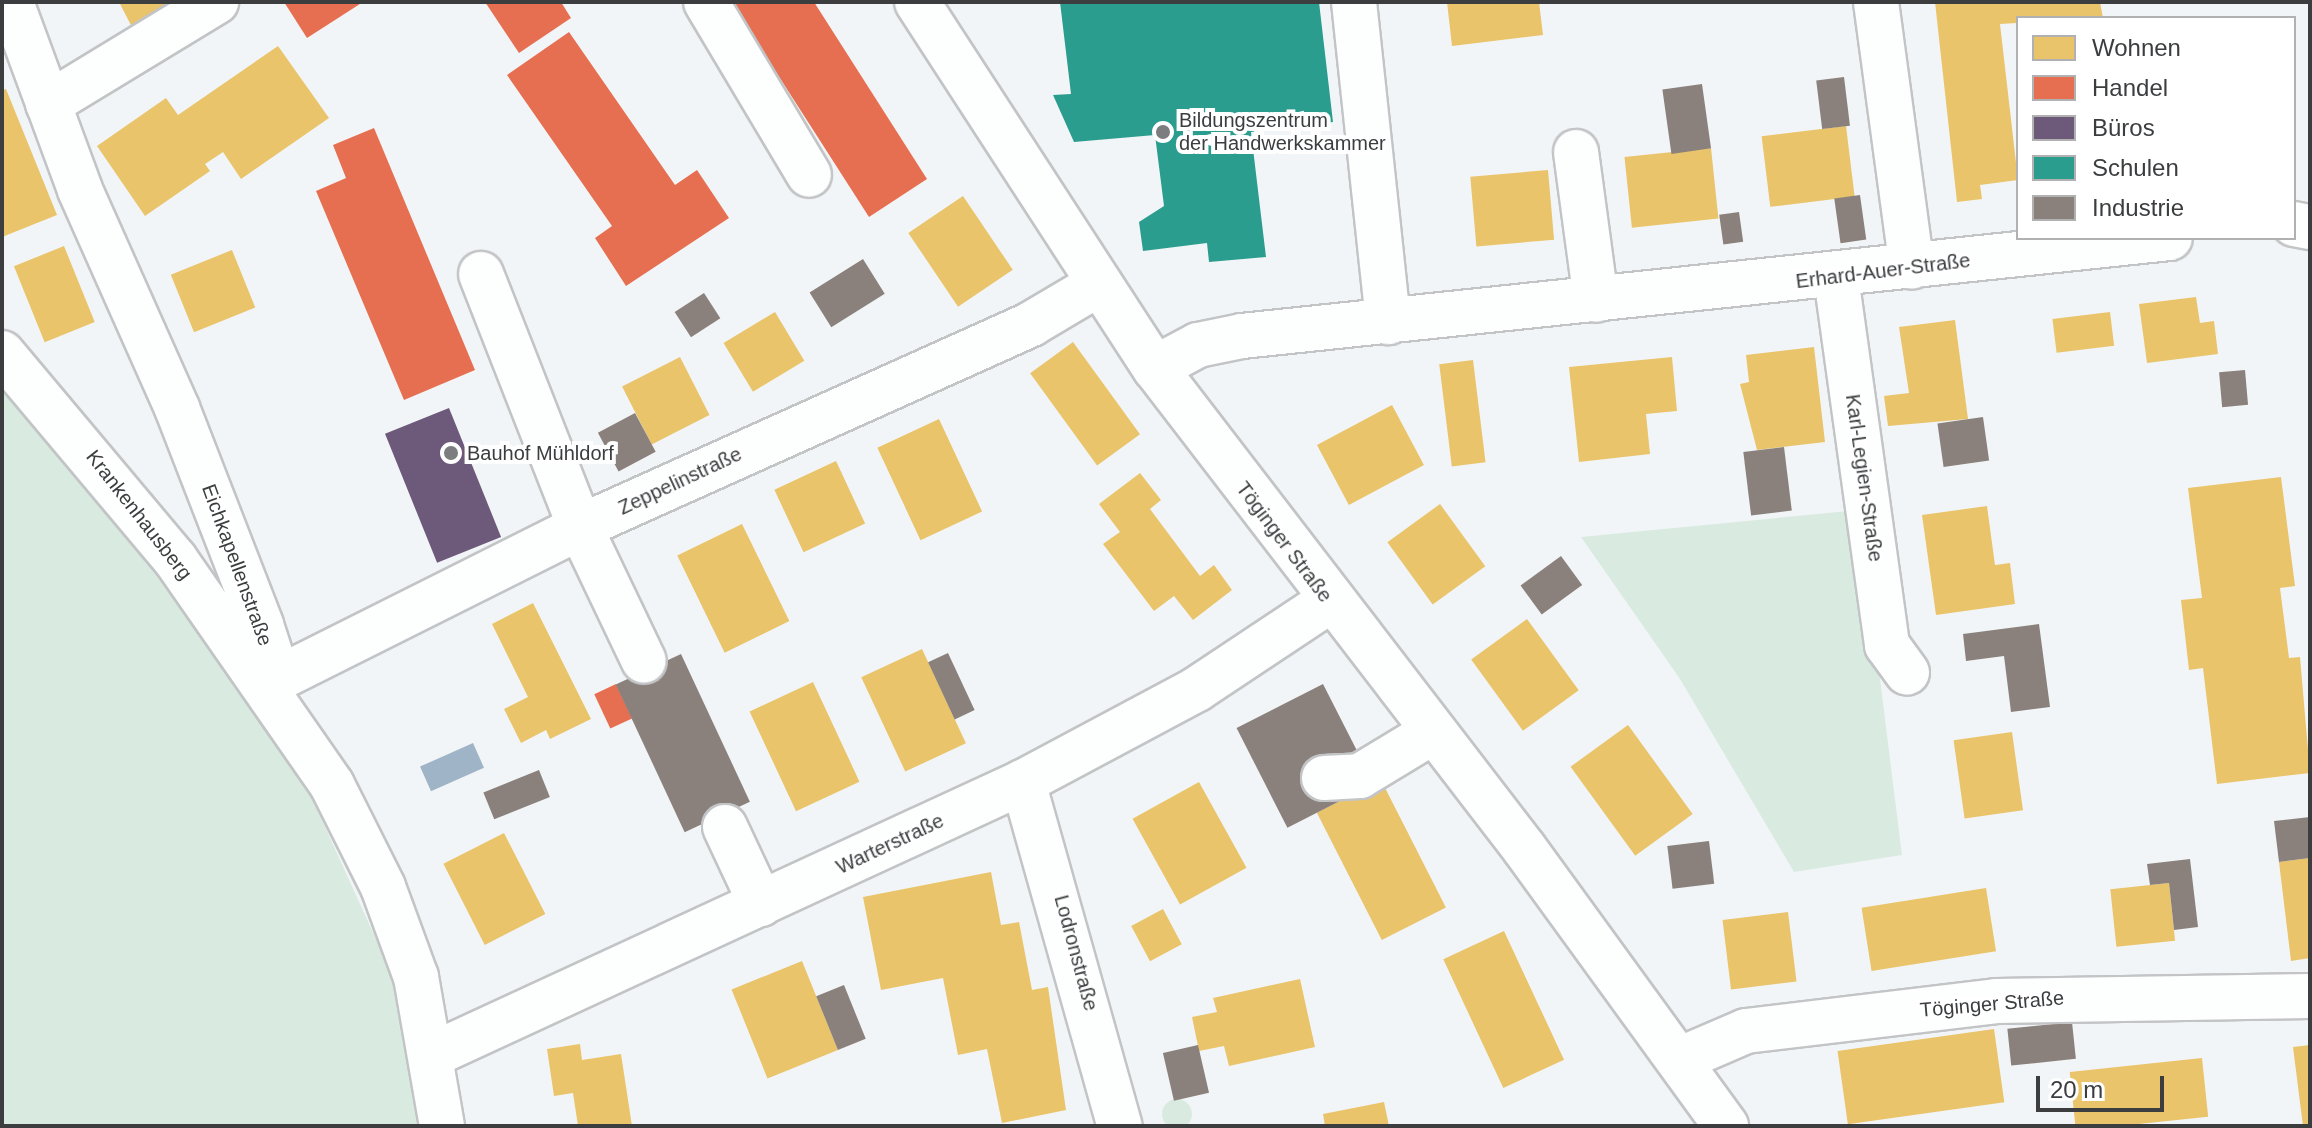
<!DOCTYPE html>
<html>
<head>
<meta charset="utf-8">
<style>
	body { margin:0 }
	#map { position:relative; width:2312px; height:1128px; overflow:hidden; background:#f2f5f7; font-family:Arial,sans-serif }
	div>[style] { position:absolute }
	.green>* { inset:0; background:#d9ebe0 }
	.round { border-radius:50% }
	.water>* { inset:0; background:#9fb5c7; transform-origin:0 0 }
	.homes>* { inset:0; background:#e9c46a; transform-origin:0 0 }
	.shops>* { inset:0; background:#e76f51; transform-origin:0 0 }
	.offices>* { inset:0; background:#6d597a; transform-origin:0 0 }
	.schools>* { inset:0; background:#2a9d8f }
	.industry>* { inset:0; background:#8a817c; transform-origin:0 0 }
	.roads { filter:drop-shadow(2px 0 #c2c4c6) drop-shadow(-2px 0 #c2c4c6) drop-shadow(0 2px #c2c4c6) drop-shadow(0 -2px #c2c4c6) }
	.minor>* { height:44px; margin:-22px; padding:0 22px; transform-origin:22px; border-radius:22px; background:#fdfefe }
	.dots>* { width:22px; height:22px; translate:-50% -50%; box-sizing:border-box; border:4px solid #fff; border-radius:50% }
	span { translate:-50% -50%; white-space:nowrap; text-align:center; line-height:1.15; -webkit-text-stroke:8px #fff; paint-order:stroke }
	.poi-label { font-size:20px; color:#3b3d3f }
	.left { translate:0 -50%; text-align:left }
	.street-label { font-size:20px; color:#3b3d3f }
	.frame { position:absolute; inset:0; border:4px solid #3b3d3f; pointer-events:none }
	.legend { position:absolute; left:2016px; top:16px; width:280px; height:224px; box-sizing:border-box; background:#fff; border:2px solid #b1b1b2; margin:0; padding:10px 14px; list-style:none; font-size:24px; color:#3b3d3f }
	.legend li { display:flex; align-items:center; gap:16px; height:40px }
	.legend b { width:40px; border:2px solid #b1b1b2 }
	.scale { position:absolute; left:2036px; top:1076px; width:128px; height:36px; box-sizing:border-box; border:4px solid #3b3d3f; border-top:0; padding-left:10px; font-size:24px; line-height:28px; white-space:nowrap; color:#3b3d3f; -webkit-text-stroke:6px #fff; paint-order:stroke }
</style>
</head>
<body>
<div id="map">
	<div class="green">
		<div style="clip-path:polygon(2px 385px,165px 586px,301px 774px,391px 972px,419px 1126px,2px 1126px)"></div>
		<div style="clip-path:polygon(1859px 510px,1902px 855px,1794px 872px,1680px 679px,1581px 537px)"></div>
		<div class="round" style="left:1162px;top:1099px;width:30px;height:30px"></div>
	</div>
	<div class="water">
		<div style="left:473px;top:743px;width:27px;height:58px;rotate:66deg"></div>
	</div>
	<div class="homes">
		<div style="clip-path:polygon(119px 2px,193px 2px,135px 33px)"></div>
		<div style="clip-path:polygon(1447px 2px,1539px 2px,1543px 35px,1452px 46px)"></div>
		<div style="clip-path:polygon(1935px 2px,2100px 2px,2103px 18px,2000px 24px,2018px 180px,1980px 185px,1982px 199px,1957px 202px)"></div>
		<div style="clip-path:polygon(278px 46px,329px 118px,241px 179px,223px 152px,205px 164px,210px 171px,145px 216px,97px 146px,166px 98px,178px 115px)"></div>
		<div style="clip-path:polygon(6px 89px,57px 215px,2px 237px,2px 90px)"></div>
		<div style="left:1846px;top:126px;width:71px;height:85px;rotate:83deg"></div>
		<div style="left:1711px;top:148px;width:71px;height:87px;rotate:84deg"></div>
		<div style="left:1548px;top:170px;width:70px;height:78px;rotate:85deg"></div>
		<div style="left:963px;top:196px;width:89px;height:66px;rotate:56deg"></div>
		<div style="left:64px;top:246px;width:82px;height:54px;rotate:68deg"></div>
		<div style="left:232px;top:250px;width:62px;height:66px;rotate:68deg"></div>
		<div style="clip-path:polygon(2196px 297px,2200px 323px,2214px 321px,2218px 354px,2147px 363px,2139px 304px)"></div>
		<div style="left:775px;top:312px;width:57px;height:60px;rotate:59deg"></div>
		<div style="left:2110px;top:312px;width:34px;height:58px;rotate:83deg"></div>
		<div style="clip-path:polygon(1955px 320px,1968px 419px,1888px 426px,1884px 396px,1909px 393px,1899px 327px)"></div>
		<div style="left:1073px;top:342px;width:114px;height:53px;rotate:54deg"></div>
		<div style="clip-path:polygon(1814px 347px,1825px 442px,1757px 450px,1740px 384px,1749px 382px,1746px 355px)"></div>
		<div style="left:680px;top:357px;width:65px;height:65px;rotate:63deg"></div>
		<div style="clip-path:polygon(1672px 357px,1677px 411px,1646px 414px,1650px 454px,1579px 462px,1569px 367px)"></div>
		<div style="left:1473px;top:360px;width:103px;height:34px;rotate:83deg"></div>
		<div style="left:1392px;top:405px;width:68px;height:85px;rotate:62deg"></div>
		<div style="left:939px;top:419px;width:102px;height:68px;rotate:65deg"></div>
		<div style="left:836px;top:461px;width:69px;height:68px;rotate:65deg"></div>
		<div style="clip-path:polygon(1140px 473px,1161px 500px,1150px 509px,1200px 576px,1214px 565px,1232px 590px,1193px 620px,1174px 596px,1154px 611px,1103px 544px,1120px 532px,1099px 504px)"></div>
		<div style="clip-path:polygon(2281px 477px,2295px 586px,2280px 588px,2289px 658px,2300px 657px,2310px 773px,2217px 784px,2203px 668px,2189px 670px,2181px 600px,2202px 598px,2188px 488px)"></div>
		<div style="left:1440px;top:504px;width:77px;height:65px;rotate:54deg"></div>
		<div style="clip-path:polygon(1987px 506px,1995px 565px,2010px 563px,2015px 604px,1936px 615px,1922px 515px)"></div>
		<div style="left:742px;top:524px;width:108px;height:72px;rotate:64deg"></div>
		<div style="clip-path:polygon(533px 603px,591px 719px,550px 739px,546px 730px,521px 743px,504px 709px,528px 697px,492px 624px)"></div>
		<div style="left:1527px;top:619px;width:88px;height:69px;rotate:54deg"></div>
		<div style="left:922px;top:649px;width:104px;height:67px;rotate:65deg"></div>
		<div style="left:813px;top:682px;width:110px;height:70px;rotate:65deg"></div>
		<div style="left:1628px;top:725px;width:110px;height:71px;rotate:54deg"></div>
		<div style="left:2012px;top:732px;width:79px;height:59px;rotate:82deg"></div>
		<div style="left:1381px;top:780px;width:143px;height:72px;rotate:63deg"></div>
		<div style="left:1199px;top:782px;width:98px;height:76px;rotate:61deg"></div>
		<div style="left:504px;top:833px;width:91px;height:68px;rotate:63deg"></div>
		<div style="clip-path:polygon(2310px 858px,2310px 958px,2291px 961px,2279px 862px)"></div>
		<div style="clip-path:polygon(991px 872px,1001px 925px,1019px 922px,1032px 990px,1048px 987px,1066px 1110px,1002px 1123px,987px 1049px,958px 1055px,943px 978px,881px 990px,863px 897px)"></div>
		<div style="left:2169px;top:883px;width:58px;height:59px;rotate:84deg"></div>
		<div style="left:1986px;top:888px;width:64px;height:126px;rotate:81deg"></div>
		<div style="left:1163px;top:909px;width:40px;height:36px;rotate:62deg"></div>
		<div style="left:1788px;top:912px;width:70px;height:66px;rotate:83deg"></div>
		<div style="left:1504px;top:931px;width:142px;height:67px;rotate:65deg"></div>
		<div style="left:802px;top:961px;width:96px;height:76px;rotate:68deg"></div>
		<div style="clip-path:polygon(1300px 979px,1315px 1047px,1229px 1066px,1224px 1046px,1199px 1051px,1192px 1017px,1217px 1012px,1213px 998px)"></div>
		<div style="left:1994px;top:1029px;width:74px;height:158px;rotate:82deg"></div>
		<div style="clip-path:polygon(580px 1044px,582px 1060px,621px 1054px,632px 1126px,578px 1126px,573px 1093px,554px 1096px,547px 1049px)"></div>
		<div style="clip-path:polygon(2310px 1045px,2310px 1126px,2303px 1126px,2293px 1047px)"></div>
		<div style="left:2202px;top:1058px;width:59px;height:133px;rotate:84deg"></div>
		<div style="clip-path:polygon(1384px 1102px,1389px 1126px,1325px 1126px,1323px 1114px)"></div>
	</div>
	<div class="shops">
		<div style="clip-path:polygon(284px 2px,363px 2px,307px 38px)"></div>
		<div style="clip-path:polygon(485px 2px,561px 2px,571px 18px,519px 53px)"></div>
		<div style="clip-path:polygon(731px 2px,814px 2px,927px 179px,869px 217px)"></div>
		<div style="clip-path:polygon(569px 32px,675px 185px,697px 170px,729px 218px,626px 286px,595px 238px,612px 226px,507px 75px)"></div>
		<div style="clip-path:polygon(374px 128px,475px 370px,404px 400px,316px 191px,346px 178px,333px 145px)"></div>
		<div style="left:616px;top:684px;width:38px;height:24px;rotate:65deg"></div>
	</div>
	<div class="offices">
		<div style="left:449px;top:408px;width:139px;height:69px;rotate:68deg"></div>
	</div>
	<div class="schools">
		<div style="clip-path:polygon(1060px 2px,1319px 2px,1333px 122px,1251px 132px,1266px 257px,1209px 262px,1207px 243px,1143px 251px,1139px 222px,1164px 206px,1155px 135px,1074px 142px,1053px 95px,1071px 94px)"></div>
	</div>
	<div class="industry">
		<div style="left:1844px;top:77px;width:49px;height:28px;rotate:83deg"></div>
		<div style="left:1702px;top:84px;width:65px;height:40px;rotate:82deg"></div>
		<div style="left:1860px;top:195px;width:45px;height:26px;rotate:82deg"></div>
		<div style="left:1739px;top:212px;width:30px;height:20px;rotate:82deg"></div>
		<div style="left:863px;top:259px;width:41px;height:63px;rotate:58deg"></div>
		<div style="left:704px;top:293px;width:30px;height:35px;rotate:57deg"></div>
		<div style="left:2245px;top:370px;width:35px;height:26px;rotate:85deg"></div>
		<div style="left:635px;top:413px;width:44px;height:42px;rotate:62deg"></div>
		<div style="left:1983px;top:417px;width:44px;height:46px;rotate:82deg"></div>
		<div style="left:1784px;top:447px;width:64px;height:41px;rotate:83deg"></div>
		<div style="left:1561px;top:556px;width:36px;height:50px;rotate:54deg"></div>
		<div style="clip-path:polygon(2039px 624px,2050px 707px,2011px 712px,2004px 656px,1966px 661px,1963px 634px)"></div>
		<div style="left:948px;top:653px;width:63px;height:22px;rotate:65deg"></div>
		<div style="left:681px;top:654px;width:163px;height:72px;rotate:65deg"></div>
		<div style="left:1323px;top:684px;width:112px;height:97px;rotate:63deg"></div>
		<div style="left:539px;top:770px;width:29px;height:60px;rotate:68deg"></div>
		<div style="clip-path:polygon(2310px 817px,2310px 858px,2279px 862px,2274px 821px)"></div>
		<div style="left:1709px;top:841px;width:43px;height:42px;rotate:83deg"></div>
		<div style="clip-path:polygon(2190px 859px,2198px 927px,2174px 930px,2169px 883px,2150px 885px,2147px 864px)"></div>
		<div style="left:844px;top:985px;width:58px;height:30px;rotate:68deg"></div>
		<div style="left:2072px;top:1022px;width:37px;height:65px;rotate:84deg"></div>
		<div style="left:1198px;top:1045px;width:49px;height:36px;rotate:77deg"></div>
	</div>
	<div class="roads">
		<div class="minor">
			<div style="left:11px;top:2px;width:200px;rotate:69.8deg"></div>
			<div style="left:80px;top:190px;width:239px;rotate:66deg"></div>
			<div style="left:177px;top:408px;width:233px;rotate:68.8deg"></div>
			<div style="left:261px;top:625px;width:33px;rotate:72deg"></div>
			<div style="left:271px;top:656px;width:26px;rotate:99deg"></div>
			<div style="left:706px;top:2px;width:201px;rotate:59.2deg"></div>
			<div style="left:917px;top:2px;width:437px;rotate:57deg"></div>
			<div style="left:1155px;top:368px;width:605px;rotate:52.45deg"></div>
			<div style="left:1524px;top:848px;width:344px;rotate:54deg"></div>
			<div style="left:1354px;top:2px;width:322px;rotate:83.9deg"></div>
			<div style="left:1876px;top:2px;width:267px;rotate:82.3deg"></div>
			<div style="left:48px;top:104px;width:197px;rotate:-31.3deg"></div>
			<div style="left:1576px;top:152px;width:149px;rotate:82.3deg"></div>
			<div style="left:2294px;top:224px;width:16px;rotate:11deg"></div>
			<div style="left:481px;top:274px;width:272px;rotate:68.6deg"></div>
			<div style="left:580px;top:527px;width:148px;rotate:64.5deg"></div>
			<div style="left:1836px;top:277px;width:372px;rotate:82.1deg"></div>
			<div style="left:1887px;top:645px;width:34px;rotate:54deg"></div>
			<div style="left:2px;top:353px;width:269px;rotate:50deg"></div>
			<div style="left:175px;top:559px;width:275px;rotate:55.2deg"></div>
			<div style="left:332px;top:785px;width:114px;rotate:63.4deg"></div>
			<div style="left:383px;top:887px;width:96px;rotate:69.9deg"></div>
			<div style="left:416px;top:977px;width:151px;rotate:80.1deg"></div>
			<div style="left:1155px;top:368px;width:49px;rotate:-28.1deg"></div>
			<div style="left:1198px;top:345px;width:45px;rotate:-11.6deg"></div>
			<div style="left:1242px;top:336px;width:933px;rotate:-6.03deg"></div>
			<div style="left:267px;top:684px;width:350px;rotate:-26.6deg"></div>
			<div style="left:580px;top:527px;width:495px;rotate:-24.2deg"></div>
			<div style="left:1031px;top:324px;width:77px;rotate:-30.6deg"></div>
			<div style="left:1324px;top:778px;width:36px;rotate:-3deg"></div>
			<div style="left:1360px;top:776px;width:83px;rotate:-31.2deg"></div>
			<div style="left:1023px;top:782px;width:357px;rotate:74.3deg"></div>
			<div style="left:725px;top:827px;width:85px;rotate:64.9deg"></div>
			<div style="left:434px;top:1054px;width:649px;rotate:-24.79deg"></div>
			<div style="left:1023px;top:782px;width:197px;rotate:-28.1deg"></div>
			<div style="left:1197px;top:689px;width:157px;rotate:-33.6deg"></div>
			<div style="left:1681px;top:1059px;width:71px;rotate:-23.3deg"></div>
			<div style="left:1746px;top:1031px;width:252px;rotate:-6.8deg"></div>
			<div style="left:1996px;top:1001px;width:314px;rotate:-0.9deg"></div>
		</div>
	</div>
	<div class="dots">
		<div style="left:1163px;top:132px;background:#7b7d7f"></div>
		<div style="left:451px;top:453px;background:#7b7d7f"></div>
	</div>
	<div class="poi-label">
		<span class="left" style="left:1179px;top:132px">Bildungszentrum<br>der Handwerkskammer</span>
		<span class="left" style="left:467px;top:453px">Bauhof Mühldorf</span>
	</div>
	<div class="street-label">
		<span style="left:1883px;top:271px;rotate:-7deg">Erhard-Auer-Straße</span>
		<span style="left:1864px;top:478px;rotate:82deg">Karl-Legien-Straße</span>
		<span style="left:680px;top:481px;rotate:-25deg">Zeppelinstraße</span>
		<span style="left:139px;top:515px;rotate:52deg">Krankenhausberg</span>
		<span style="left:1284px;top:542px;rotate:53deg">Töginger Straße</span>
		<span style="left:237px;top:565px;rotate:70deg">Eichkapellenstraße</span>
		<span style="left:890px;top:844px;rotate:-25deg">Warterstraße</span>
		<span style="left:1076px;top:953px;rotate:75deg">Lodronstraße</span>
		<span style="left:1992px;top:1004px;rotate:-5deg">Töginger Straße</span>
	</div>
	<div class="frame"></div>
	<ul class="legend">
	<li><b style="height:22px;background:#e9c46a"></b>Wohnen</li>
	<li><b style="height:22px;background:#e76f51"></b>Handel</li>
	<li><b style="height:22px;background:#6d597a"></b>Büros</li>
	<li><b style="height:22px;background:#2a9d8f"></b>Schulen</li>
	<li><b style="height:22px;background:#8a817c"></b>Industrie</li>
	</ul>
	<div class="scale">20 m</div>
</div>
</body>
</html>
